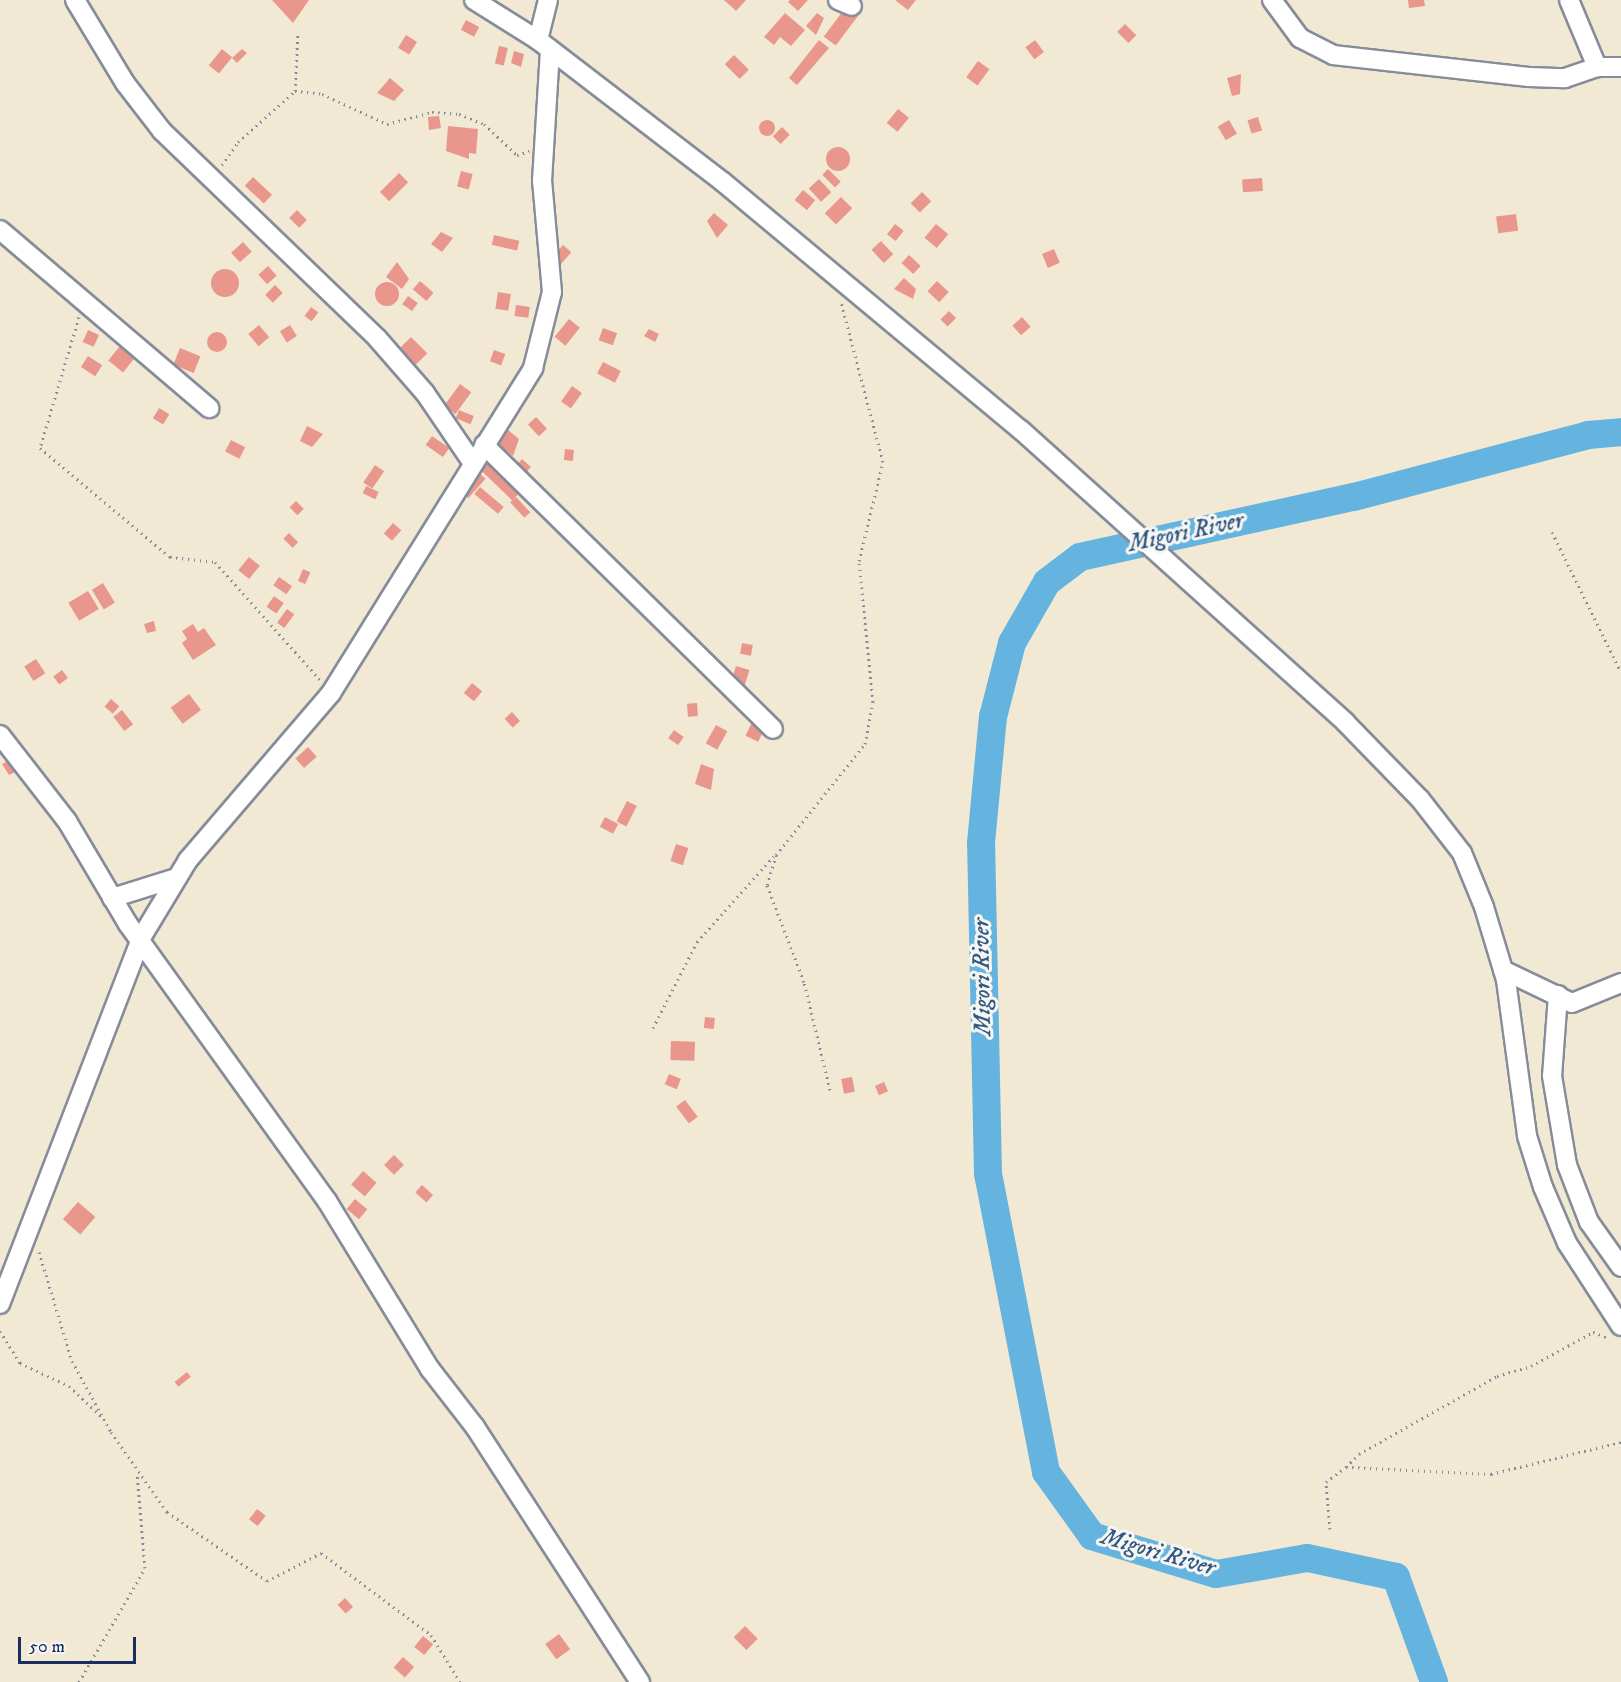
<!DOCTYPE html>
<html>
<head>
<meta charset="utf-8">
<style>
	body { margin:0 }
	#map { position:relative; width:1621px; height:1682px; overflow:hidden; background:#f2e9d4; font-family:"IM FELL DW Pica",serif }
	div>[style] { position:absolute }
	.river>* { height:28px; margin:-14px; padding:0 14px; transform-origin:14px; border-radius:14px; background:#65b4df }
	.building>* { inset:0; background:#e9978d; transform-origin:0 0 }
	.round { border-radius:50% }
	.path>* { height:3px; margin-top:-1.5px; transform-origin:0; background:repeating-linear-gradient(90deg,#868c99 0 1.5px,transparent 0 6px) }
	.roads { filter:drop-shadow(2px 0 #868c99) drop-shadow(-2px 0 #868c99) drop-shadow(0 2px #868c99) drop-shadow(0 -2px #868c99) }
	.street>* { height:18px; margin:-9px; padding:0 9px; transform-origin:9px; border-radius:9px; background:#fff }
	span { translate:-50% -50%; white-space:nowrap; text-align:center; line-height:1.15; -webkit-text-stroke:6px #f6f6f2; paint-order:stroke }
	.water-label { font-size:24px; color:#315785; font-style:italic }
	.scale { position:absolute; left:18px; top:1637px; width:118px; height:27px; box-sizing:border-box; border:3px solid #1b2f5e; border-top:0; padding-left:8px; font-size:18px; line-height:21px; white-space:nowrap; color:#1b2f5e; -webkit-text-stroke:4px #f6f6f2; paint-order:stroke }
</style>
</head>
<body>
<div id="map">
	<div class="river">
		<div style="left:1434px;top:1682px;width:112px;rotate:-109.9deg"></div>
		<div style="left:1396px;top:1577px;width:91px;rotate:-167.9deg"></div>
		<div style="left:1307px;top:1558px;width:92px;rotate:170deg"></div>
		<div style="left:1216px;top:1574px;width:130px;rotate:-163deg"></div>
		<div style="left:1092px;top:1536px;width:79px;rotate:-125.7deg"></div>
		<div style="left:1046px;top:1472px;width:304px;rotate:-101deg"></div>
		<div style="left:988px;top:1174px;width:331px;rotate:-91.2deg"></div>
		<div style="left:981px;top:843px;width:127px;rotate:-84.6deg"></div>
		<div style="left:993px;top:717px;width:76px;rotate:-75.6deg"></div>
		<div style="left:1012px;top:643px;width:70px;rotate:-60.2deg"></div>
		<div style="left:1047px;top:582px;width:41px;rotate:-37.1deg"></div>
		<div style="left:1080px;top:557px;width:280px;rotate:-12.4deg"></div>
		<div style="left:1354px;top:497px;width:242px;rotate:-14.8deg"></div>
		<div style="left:1588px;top:435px;width:33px;rotate:-5deg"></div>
	</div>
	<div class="building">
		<div style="clip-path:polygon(272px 0,309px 0,293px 23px)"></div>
		<div style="clip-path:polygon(724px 0,746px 0,736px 11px)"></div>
		<div style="clip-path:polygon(808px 0,798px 11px,788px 2px,790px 0)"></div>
		<div style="clip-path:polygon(895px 0,916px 0,908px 10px)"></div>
		<div style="clip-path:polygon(1408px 0,1424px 0,1425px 6px,1409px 8px)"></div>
		<div style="left:846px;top:7px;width:15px;height:37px;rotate:37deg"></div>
		<div style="clip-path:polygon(785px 13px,805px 30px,791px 46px,780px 37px,774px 45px,764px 37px)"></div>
		<div style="clip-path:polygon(817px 13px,824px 18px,816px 35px,806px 26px)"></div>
		<div style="left:466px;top:20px;width:15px;height:11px;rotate:28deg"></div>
		<div style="left:1125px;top:24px;width:16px;height:11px;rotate:45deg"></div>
		<div style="left:406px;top:35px;width:13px;height:15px;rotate:32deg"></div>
		<div style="clip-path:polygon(819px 40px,829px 48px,797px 85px,789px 78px)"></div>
		<div style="left:1035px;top:40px;width:15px;height:12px;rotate:53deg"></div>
		<div style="left:499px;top:46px;width:9px;height:18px;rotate:13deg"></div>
		<div style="left:222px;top:49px;width:13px;height:21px;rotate:39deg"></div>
		<div style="clip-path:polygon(242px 49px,247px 53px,237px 63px,232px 58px)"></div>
		<div style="clip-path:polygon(514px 51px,524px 54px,521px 67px,511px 63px)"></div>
		<div style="left:734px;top:55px;width:21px;height:13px;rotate:45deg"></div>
		<div style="left:978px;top:61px;width:14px;height:20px;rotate:36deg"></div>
		<div style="clip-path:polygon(1241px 74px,1240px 94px,1232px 96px,1227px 78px)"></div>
		<div style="clip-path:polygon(390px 78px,404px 90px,394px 101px,377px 93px)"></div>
		<div style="left:898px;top:109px;width:14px;height:18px;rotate:39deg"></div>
		<div style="clip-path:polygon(439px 116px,441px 128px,429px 130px,428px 117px)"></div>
		<div style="left:1258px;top:117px;width:14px;height:11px;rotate:73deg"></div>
		<div class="round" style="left:759px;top:120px;width:16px;height:16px"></div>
		<div style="left:1229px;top:120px;width:16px;height:13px;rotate:60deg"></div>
		<div style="clip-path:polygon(448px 126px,478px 129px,476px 154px,469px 153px,469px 159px,446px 151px)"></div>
		<div style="left:782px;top:127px;width:11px;height:13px;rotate:45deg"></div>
		<div class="round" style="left:826px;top:147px;width:24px;height:24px"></div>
		<div style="left:828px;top:169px;width:18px;height:8px;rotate:45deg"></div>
		<div style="left:461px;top:171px;width:12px;height:16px;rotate:14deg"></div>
		<div style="left:399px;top:173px;width:13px;height:27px;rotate:45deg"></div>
		<div style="left:253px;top:177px;width:26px;height:12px;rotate:43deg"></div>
		<div style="left:1262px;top:178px;width:13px;height:20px;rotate:86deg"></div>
		<div style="left:819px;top:179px;width:18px;height:14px;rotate:47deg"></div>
		<div style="left:803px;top:190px;width:16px;height:13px;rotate:40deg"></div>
		<div style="left:922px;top:192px;width:13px;height:16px;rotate:45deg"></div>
		<div style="left:841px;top:197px;width:16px;height:23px;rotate:45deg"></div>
		<div style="left:297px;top:210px;width:14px;height:11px;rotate:45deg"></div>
		<div style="clip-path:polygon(714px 213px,728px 225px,717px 238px,707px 221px)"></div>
		<div style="left:1516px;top:214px;width:17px;height:20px;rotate:83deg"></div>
		<div style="left:895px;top:224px;width:11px;height:13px;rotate:38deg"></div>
		<div style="left:936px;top:224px;width:16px;height:18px;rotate:40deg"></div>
		<div style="clip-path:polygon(441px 232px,453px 238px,442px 252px,431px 244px)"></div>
		<div style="left:494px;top:235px;width:26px;height:10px;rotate:13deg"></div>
		<div style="left:881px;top:241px;width:18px;height:13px;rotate:47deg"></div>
		<div style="left:243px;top:242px;width:13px;height:16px;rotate:48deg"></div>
		<div style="left:563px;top:245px;width:11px;height:16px;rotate:41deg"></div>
		<div style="left:1054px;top:249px;width:15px;height:13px;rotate:67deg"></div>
		<div style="left:909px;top:255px;width:16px;height:11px;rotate:43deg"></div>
		<div style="clip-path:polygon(397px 262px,409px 279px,402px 289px,386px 277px)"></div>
		<div style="left:268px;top:266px;width:13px;height:13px;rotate:48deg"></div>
		<div class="round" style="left:211px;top:269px;width:28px;height:28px"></div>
		<div style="clip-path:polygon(904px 278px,916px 289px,913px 299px,894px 289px)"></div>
		<div style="left:420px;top:281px;width:18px;height:11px;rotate:41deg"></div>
		<div style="left:937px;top:281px;width:16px;height:14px;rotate:43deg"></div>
		<div class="round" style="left:375px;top:282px;width:24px;height:24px"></div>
		<div style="left:275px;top:285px;width:11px;height:14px;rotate:45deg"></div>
		<div style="left:498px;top:292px;width:13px;height:17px;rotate:9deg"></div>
		<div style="left:408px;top:296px;width:12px;height:10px;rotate:35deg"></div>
		<div style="left:516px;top:305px;width:14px;height:11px;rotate:8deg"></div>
		<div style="left:311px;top:307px;width:9px;height:11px;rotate:36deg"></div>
		<div style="left:949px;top:311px;width:10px;height:12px;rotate:45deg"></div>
		<div style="left:1022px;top:317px;width:13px;height:13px;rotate:48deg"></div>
		<div style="left:569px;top:319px;width:14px;height:23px;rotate:39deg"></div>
		<div style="left:259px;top:325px;width:16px;height:14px;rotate:50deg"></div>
		<div style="left:290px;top:325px;width:13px;height:12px;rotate:58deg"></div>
		<div style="left:603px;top:328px;width:15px;height:13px;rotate:20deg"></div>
		<div style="clip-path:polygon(649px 329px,659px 334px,655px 342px,644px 336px)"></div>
		<div style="left:88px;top:330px;width:12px;height:13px;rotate:24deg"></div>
		<div class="round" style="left:207px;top:332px;width:20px;height:20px"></div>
		<div style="left:411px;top:337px;width:23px;height:16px;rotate:45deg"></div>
		<div style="left:124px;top:341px;width:19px;height:25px;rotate:39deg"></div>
		<div style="left:180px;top:348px;width:22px;height:18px;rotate:22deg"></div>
		<div style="left:494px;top:350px;width:12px;height:12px;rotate:20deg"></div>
		<div style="left:88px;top:356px;width:17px;height:13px;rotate:33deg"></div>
		<div style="left:603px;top:362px;width:20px;height:13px;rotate:27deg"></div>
		<div style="left:460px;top:384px;width:14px;height:27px;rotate:36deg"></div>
		<div style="left:572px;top:386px;width:12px;height:19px;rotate:35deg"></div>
		<div style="left:159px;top:408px;width:12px;height:12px;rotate:31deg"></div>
		<div style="left:459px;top:410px;width:16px;height:9px;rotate:22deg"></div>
		<div style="left:536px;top:417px;width:16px;height:11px;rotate:47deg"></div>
		<div style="clip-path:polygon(307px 426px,323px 434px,312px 447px,300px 441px)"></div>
		<div style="clip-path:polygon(508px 430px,519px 439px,513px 456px,497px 443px)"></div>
		<div style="left:432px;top:436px;width:21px;height:11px;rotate:35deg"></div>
		<div style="left:231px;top:440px;width:16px;height:13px;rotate:27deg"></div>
		<div style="left:565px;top:449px;width:9px;height:11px;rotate:6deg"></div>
		<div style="left:481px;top:455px;width:54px;height:11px;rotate:44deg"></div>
		<div style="left:522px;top:459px;width:12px;height:11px;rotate:42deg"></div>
		<div style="left:375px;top:465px;width:11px;height:21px;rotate:34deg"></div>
		<div style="left:476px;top:470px;width:13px;height:26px;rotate:42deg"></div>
		<div style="left:366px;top:486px;width:14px;height:8px;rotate:25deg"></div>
		<div style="left:480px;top:487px;width:31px;height:9px;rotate:40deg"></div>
		<div style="left:516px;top:497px;width:21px;height:8px;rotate:47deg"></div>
		<div style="left:296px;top:501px;width:11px;height:9px;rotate:45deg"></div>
		<div style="left:393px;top:523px;width:11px;height:14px;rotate:41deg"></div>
		<div style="left:289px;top:533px;width:13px;height:8px;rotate:45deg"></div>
		<div style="left:249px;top:557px;width:14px;height:17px;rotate:39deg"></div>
		<div style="left:303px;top:569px;width:8px;height:13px;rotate:23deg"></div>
		<div style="left:279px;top:577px;width:16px;height:10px;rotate:35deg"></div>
		<div style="left:103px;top:583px;width:23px;height:13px;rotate:59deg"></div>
		<div style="left:88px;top:591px;width:21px;height:23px;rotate:59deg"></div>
		<div style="left:274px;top:596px;width:12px;height:13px;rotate:35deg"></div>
		<div style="left:287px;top:609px;width:9px;height:17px;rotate:36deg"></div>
		<div style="clip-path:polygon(154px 621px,156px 631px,147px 633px,144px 624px)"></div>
		<div style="clip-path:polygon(193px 624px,198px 632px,204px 628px,216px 645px,193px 660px,182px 643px,187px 639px,182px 631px)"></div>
		<div style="left:742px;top:643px;width:11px;height:11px;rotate:10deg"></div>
		<div style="left:36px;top:659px;width:17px;height:14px;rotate:57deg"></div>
		<div style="left:736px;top:666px;width:14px;height:18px;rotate:17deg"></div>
		<div style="left:62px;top:670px;width:10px;height:11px;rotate:53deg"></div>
		<div style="left:472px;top:683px;width:13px;height:13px;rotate:39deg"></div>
		<div style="left:189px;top:694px;width:20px;height:23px;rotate:53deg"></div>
		<div style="left:111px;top:699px;width:11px;height:10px;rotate:41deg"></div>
		<div style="left:697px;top:703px;width:13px;height:10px;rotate:86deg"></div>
		<div style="left:122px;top:710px;width:18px;height:11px;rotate:52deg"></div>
		<div style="left:512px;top:712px;width:12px;height:10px;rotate:48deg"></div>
		<div style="left:751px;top:724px;width:14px;height:13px;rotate:25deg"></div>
		<div style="left:716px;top:725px;width:13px;height:21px;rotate:29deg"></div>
		<div style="left:674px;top:730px;width:12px;height:10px;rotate:35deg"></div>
		<div style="left:308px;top:747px;width:13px;height:17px;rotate:48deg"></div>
		<div style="clip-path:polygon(12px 759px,19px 770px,9px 775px,2px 764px)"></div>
		<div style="clip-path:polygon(701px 764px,714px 769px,711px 790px,695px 784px)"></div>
		<div style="left:627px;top:801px;width:11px;height:23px;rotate:27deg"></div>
		<div style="left:605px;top:817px;width:15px;height:11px;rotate:28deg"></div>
		<div style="left:676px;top:844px;width:13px;height:18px;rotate:18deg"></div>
		<div style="left:705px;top:1017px;width:10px;height:11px;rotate:6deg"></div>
		<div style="left:671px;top:1041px;width:24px;height:19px;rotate:2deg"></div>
		<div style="left:669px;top:1074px;width:13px;height:11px;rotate:23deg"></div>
		<div style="left:852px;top:1077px;width:15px;height:11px;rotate:79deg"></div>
		<div style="left:884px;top:1082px;width:10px;height:10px;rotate:66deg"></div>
		<div style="left:685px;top:1100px;width:21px;height:11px;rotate:53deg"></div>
		<div style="left:394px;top:1155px;width:14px;height:14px;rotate:45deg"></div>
		<div style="left:363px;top:1171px;width:18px;height:18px;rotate:41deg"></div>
		<div style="left:422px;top:1185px;width:15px;height:10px;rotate:42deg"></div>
		<div style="left:355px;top:1199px;width:16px;height:13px;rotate:40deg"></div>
		<div style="left:78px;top:1202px;width:23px;height:23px;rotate:41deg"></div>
		<div style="left:187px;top:1372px;width:6px;height:16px;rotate:51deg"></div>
		<div style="left:257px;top:1509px;width:11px;height:13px;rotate:38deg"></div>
		<div style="left:345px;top:1598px;width:12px;height:10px;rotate:48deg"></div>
		<div style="left:745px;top:1626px;width:18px;height:16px;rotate:45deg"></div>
		<div style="left:559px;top:1634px;width:19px;height:17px;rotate:54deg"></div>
		<div style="left:423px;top:1636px;width:13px;height:14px;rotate:39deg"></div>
		<div style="left:403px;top:1657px;width:15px;height:14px;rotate:42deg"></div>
	</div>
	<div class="path">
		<div style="left:295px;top:91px;width:27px;rotate:6deg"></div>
		<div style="left:322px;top:94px;width:72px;rotate:24.8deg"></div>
		<div style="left:387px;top:124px;width:47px;rotate:-14.9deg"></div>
		<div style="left:432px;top:112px;width:27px;rotate:4deg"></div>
		<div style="left:459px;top:114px;width:27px;rotate:22deg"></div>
		<div style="left:484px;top:124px;width:45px;rotate:43.2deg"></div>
		<div style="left:517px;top:155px;width:13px;rotate:-18deg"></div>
		<div style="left:222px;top:165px;width:28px;rotate:-55deg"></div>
		<div style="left:238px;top:142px;width:76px;rotate:-41.8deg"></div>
		<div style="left:295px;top:91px;width:59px;rotate:-87.1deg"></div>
		<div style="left:79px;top:317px;width:137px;rotate:106.6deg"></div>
		<div style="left:40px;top:448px;width:170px;rotate:40deg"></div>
		<div style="left:170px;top:557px;width:45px;rotate:6.3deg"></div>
		<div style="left:215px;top:562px;width:158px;rotate:48.3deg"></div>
		<div style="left:1552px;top:532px;width:156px;rotate:63.8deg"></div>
		<div style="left:653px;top:1028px;width:97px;rotate:-62.9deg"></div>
		<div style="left:697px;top:942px;width:115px;rotate:-48.2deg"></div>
		<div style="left:830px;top:1090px;width:111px;rotate:-103.5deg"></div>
		<div style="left:804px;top:982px;width:104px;rotate:-110.9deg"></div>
		<div style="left:767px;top:885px;width:31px;rotate:-73deg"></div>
		<div style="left:776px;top:855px;width:142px;rotate:-51.3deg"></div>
		<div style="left:865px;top:744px;width:43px;rotate:-79.2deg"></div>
		<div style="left:873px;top:702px;width:142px;rotate:-95.7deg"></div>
		<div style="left:859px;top:561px;width:102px;rotate:-76.4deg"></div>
		<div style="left:883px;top:462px;width:165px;rotate:-104.7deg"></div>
		<div style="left:39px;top:1252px;width:114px;rotate:73.2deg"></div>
		<div style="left:72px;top:1361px;width:81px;rotate:61.2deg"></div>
		<div style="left:111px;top:1432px;width:98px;rotate:55deg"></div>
		<div style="left:167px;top:1512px;width:121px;rotate:34.6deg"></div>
		<div style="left:267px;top:1581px;width:61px;rotate:-27.4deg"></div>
		<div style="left:321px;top:1553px;width:137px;rotate:36.7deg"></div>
		<div style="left:431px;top:1635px;width:55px;rotate:58.3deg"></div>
		<div style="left:0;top:1331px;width:38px;rotate:58deg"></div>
		<div style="left:20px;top:1363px;width:54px;rotate:25.1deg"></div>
		<div style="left:69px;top:1386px;width:44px;rotate:43.2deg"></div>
		<div style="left:1346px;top:1467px;width:18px;rotate:-45deg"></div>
		<div style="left:1359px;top:1454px;width:159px;rotate:-29.5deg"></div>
		<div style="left:1497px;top:1376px;width:35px;rotate:-16deg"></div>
		<div style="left:1531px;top:1366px;width:71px;rotate:-28.7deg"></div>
		<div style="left:1593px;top:1332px;width:16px;rotate:22deg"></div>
		<div style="left:1330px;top:1529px;width:47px;rotate:-94.9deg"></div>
		<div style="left:1326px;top:1482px;width:25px;rotate:-37deg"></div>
		<div style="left:1346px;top:1467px;width:145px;rotate:2.8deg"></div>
		<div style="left:1491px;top:1474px;width:134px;rotate:-13.8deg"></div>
		<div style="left:79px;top:1682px;width:132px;rotate:-59.9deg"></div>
		<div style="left:145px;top:1568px;width:95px;rotate:-94.8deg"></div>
	</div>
	<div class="roads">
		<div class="street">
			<div style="left:75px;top:0;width:97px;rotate:58.9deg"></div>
			<div style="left:125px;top:83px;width:61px;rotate:52.4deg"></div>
			<div style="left:162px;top:131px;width:298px;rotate:43.9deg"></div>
			<div style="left:377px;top:338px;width:73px;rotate:48.9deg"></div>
			<div style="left:425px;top:393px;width:83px;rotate:55.7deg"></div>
			<div style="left:474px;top:0;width:75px;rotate:32deg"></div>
			<div style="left:538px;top:40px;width:233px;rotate:37.5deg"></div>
			<div style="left:723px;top:182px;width:388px;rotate:39.8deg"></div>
			<div style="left:1021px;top:430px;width:436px;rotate:42deg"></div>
			<div style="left:1345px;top:722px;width:107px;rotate:45.8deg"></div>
			<div style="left:1420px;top:799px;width:68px;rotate:52.1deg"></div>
			<div style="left:1462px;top:853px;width:58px;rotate:67.8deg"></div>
			<div style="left:1484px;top:907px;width:76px;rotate:73.2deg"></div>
			<div style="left:1506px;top:980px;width:157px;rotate:82.3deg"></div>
			<div style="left:1527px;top:1136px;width:53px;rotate:72.6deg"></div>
			<div style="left:1543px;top:1187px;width:61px;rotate:66.8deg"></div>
			<div style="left:1567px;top:1243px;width:99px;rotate:57deg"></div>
			<div style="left:838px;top:0;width:15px;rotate:23deg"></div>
			<div style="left:1272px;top:0;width:47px;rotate:53.6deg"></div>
			<div style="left:1300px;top:38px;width:37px;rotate:27deg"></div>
			<div style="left:1333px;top:55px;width:197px;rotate:6.4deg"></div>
			<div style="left:1529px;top:77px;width:36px;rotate:2deg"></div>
			<div style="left:1565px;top:78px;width:34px;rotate:-19deg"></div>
			<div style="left:1597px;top:67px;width:24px"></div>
			<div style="left:1569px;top:0;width:73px;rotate:67.3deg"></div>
			<div style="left:538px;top:40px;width:41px;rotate:-76deg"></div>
			<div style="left:0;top:230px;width:275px;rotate:40.4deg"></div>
			<div style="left:484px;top:445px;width:405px;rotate:44.5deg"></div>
			<div style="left:0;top:735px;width:109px;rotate:52.1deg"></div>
			<div style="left:67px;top:821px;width:120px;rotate:59.4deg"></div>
			<div style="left:128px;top:924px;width:341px;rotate:54.3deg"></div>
			<div style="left:327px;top:1201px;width:197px;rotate:58.5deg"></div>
			<div style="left:430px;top:1369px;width:73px;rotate:52.2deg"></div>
			<div style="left:475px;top:1427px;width:304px;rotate:57.1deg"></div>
			<div style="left:112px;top:898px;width:67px;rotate:-17.4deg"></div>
			<div style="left:1503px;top:970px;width:76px;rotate:25.6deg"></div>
			<div style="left:1572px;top:1003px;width:53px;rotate:-22.2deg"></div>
			<div style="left:1558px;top:995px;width:81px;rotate:94.2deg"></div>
			<div style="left:1552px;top:1076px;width:90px;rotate:80.4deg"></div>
			<div style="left:1567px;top:1165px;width:61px;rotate:68.9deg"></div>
			<div style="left:1589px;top:1222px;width:55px;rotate:54.6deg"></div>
			<div style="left:0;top:1304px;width:392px;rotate:-68.9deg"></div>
			<div style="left:141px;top:938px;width:91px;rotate:-58.9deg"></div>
			<div style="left:188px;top:860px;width:220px;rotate:-49.4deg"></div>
			<div style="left:331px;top:693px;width:383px;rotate:-58.1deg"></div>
			<div style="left:533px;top:368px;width:78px;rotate:-76deg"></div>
			<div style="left:552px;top:292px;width:111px;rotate:-95.1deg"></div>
			<div style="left:542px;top:181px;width:132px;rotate:-86.5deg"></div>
		</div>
	</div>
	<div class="water-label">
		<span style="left:1186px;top:533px;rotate:-12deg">Migori River</span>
		<span style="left:983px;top:977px;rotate:-91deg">Migori River</span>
		<span style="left:1158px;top:1553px;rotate:16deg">Migori River</span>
	</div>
	<div class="scale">50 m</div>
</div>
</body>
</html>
